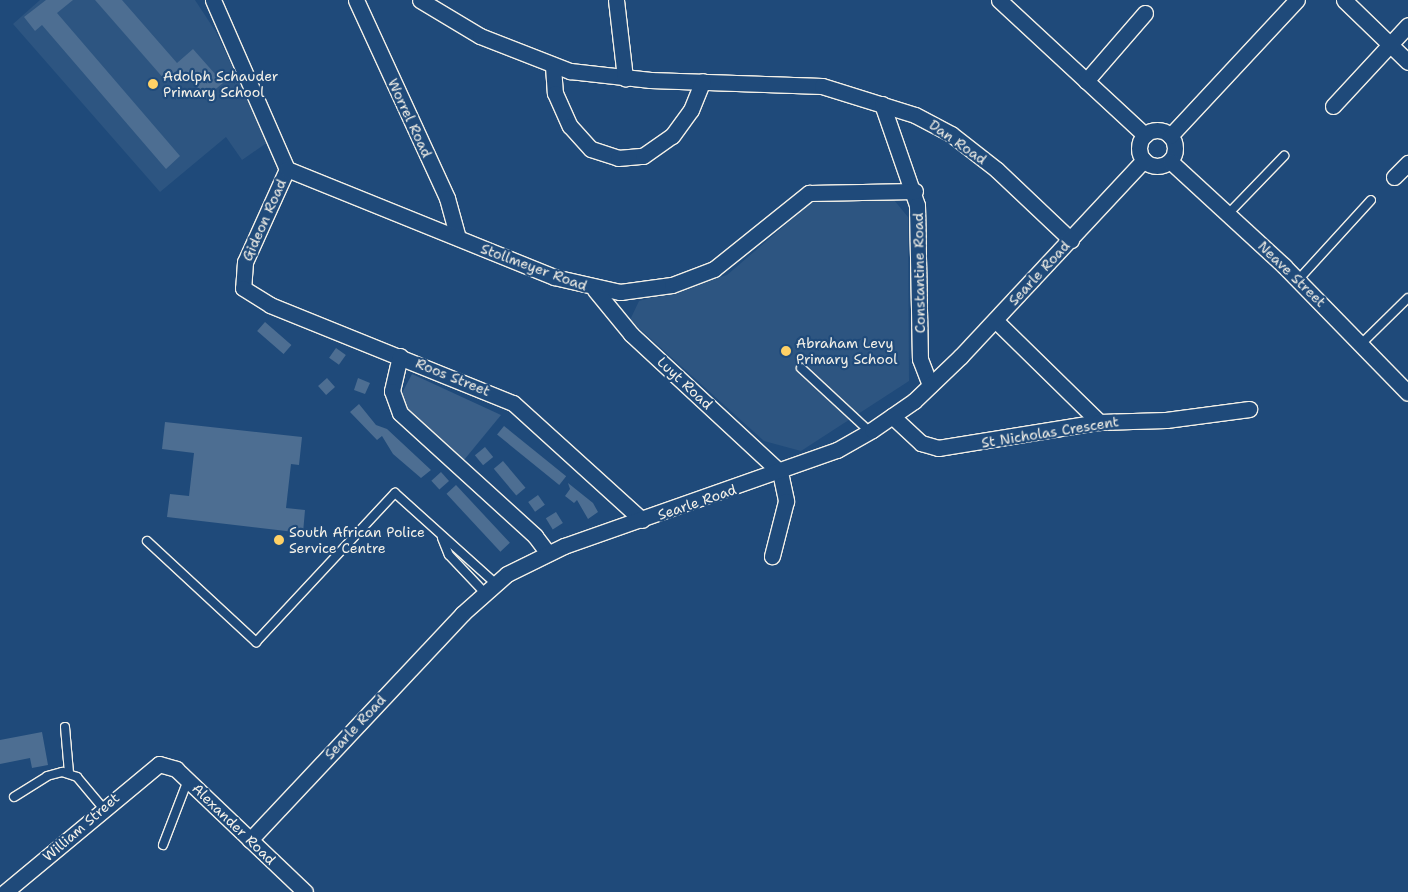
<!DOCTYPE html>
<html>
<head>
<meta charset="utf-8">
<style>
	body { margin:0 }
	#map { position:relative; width:1408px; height:892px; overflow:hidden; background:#1f4a7a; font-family:"Shantell Sans",sans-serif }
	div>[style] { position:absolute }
	.built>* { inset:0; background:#2d5581 }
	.green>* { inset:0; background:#3a5f88 }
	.building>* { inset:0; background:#4d6e92; transform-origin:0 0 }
	.roads { filter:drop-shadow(1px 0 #f4f1e8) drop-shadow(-1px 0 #f4f1e8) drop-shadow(0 1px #f4f1e8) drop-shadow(0 -1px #f4f1e8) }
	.service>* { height:8px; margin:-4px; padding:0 4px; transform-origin:4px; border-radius:4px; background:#1f4a7a }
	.minor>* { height:15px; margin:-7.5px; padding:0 7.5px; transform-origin:7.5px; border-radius:7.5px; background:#1f4a7a }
	.minor>.ring { margin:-7.5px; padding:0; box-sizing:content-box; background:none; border:15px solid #1f4a7a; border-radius:50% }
	.dots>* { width:14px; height:14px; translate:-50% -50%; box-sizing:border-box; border:2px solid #1f4a7a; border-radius:50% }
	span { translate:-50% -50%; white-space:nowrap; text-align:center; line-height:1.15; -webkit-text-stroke:4.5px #1f4a7a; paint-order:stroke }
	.poi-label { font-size:14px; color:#f4f1e8 }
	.left { translate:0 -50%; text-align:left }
	.street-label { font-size:14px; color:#f4f1e8 }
</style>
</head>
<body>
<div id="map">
	<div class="built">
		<div style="clip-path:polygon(40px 0,195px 0,216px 32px,268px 142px,242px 160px,226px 137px,160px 192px,13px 24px)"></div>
		<div style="clip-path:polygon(894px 200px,908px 217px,909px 381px,801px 451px,764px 441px,630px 320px,639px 301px,727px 275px,813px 201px)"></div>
	</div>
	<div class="green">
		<div style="clip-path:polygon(412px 374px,501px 415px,464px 460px,403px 406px,402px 393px)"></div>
	</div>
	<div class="building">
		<div style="clip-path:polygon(46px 0,73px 0,57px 13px,180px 156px,166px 169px,42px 25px,35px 31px,24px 17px)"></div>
		<div style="clip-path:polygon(95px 0,122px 0,177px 63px,193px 49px,223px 83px,206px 97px,180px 68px,165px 80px)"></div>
		<div style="left:265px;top:322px;width:35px;height:12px;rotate:41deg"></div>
		<div style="left:336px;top:348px;width:12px;height:12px;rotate:35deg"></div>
		<div style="left:327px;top:378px;width:12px;height:12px;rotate:48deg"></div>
		<div style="clip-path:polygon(358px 378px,370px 383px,365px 394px,354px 390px)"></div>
		<div style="clip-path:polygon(359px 404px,376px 425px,387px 429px,431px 470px,421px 478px,393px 454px,382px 436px,377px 440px,350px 412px)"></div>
		<div style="clip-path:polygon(165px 422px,302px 437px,299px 465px,291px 464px,286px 508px,305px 510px,303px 533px,167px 517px,170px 494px,189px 496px,194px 453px,162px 449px)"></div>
		<div style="left:504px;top:426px;width:80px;height:11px;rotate:39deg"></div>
		<div style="left:485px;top:447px;width:13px;height:13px;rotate:51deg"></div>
		<div style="left:503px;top:461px;width:35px;height:12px;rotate:50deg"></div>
		<div style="left:441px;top:472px;width:12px;height:13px;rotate:48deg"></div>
		<div style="clip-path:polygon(568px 483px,593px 503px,598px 512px,588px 519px,577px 500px,574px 503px,565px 496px,570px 489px)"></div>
		<div style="left:456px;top:485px;width:79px;height:13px;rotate:47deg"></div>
		<div style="left:538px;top:495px;width:12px;height:12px;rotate:55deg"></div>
		<div style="left:556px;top:512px;width:13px;height:12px;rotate:58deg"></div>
		<div style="clip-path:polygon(42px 732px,48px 765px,32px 768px,30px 758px,0 764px,0 740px)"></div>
	</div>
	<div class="roads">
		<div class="service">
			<div style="left:1228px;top:214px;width:81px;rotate:-46deg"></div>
			<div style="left:1298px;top:280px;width:108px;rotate:-47.6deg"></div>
			<div style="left:1362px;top:343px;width:64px;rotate:-44.4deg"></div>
			<div style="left:801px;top:368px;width:93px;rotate:42.8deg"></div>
			<div style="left:442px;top:538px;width:18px;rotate:68deg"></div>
			<div style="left:449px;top:555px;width:51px;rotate:46.6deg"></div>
			<div style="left:147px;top:541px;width:149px;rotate:42.8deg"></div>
			<div style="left:256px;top:642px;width:204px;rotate:-47deg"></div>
			<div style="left:395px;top:493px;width:135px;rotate:42deg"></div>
			<div style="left:65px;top:727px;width:46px;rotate:85deg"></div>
			<div style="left:14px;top:797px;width:39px;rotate:-32deg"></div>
			<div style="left:47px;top:776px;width:16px;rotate:-15deg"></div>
			<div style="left:62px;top:772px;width:16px;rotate:18deg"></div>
			<div style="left:77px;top:777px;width:40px;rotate:50deg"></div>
			<div style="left:163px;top:845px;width:70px;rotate:-69deg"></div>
		</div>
		<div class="minor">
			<div style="left:213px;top:0;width:184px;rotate:66.4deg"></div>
			<div style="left:287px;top:169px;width:102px;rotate:114.3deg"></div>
			<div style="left:245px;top:262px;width:26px;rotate:94deg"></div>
			<div style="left:243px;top:288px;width:32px;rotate:32deg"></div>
			<div style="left:270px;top:305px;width:262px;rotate:22deg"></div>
			<div style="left:513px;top:403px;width:174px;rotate:42.2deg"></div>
			<div style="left:356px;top:0;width:218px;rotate:65.3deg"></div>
			<div style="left:447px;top:198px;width:41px;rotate:74.6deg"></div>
			<div style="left:420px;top:0;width:70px;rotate:31deg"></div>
			<div style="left:480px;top:36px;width:97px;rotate:21.3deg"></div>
			<div style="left:570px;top:71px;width:81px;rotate:6.4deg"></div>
			<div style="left:650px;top:80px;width:172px;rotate:2deg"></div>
			<div style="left:822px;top:86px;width:97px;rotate:17.3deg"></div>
			<div style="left:915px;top:115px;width:41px;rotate:27.8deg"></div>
			<div style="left:951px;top:134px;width:58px;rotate:38deg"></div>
			<div style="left:997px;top:170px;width:102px;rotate:43.4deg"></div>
			<div style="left:616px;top:0;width:79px;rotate:83.4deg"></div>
			<div style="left:999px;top:0;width:199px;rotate:42.8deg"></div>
			<div style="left:1344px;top:0;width:89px;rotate:44.1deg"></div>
			<div style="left:553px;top:66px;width:27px;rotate:86deg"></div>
			<div style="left:555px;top:93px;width:36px;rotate:66deg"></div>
			<div style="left:570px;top:126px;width:31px;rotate:48deg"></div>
			<div style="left:591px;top:149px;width:28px;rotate:18deg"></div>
			<div style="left:618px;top:158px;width:25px;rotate:-5deg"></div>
			<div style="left:643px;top:156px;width:35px;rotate:-35deg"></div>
			<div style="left:672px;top:136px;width:32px;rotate:-54deg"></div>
			<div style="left:691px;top:110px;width:31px;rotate:-68deg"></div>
			<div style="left:1086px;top:81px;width:90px;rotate:-49.1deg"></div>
			<div style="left:882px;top:104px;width:107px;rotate:70.9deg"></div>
			<div style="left:917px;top:205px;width:154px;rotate:88.9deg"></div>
			<div style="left:920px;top:359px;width:28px;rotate:69deg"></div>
			<div style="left:1333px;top:106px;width:110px;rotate:-47.2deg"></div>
			<div class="ring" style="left:1139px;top:130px;width:21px;height:21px"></div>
			<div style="left:1170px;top:136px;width:186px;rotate:-47deg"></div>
			<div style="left:1170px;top:161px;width:155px;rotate:42.6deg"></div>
			<div style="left:1284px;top:266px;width:177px;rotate:45.7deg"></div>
			<div style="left:287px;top:169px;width:288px;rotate:22deg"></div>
			<div style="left:554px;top:277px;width:68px;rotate:12.8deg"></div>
			<div style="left:620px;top:292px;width:52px;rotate:-7.7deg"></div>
			<div style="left:672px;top:285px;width:45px;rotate:-20.9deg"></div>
			<div style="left:714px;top:269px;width:122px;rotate:-38.7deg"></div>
			<div style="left:809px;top:193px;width:106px;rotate:-1.1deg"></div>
			<div style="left:1394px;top:177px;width:20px;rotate:-45deg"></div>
			<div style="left:595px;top:290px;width:57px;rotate:50.7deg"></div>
			<div style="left:631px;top:334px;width:203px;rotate:42.8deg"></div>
			<div style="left:780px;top:472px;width:30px;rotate:78deg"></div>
			<div style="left:786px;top:501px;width:57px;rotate:104.3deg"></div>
			<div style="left:995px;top:320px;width:146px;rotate:44.4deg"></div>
			<div style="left:400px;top:356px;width:36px;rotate:103deg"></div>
			<div style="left:392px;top:391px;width:23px;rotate:70deg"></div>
			<div style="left:400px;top:413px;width:183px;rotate:42.3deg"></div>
			<div style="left:535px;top:536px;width:20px;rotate:53deg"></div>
			<div style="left:892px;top:416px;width:40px;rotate:43deg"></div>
			<div style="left:921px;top:443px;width:18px;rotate:16deg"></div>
			<div style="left:938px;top:448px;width:163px;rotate:-9.2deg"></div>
			<div style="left:1099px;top:422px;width:67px;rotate:-1.7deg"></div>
			<div style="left:1166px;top:420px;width:84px;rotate:-7.5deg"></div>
			<div style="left:250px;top:840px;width:310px;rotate:-46.8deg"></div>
			<div style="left:462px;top:614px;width:60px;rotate:-41.6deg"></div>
			<div style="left:507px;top:574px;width:64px;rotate:-26.2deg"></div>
			<div style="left:564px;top:546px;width:289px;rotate:-19.4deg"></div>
			<div style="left:837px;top:450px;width:40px;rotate:-29.7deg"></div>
			<div style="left:872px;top:430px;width:51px;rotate:-34.6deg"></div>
			<div style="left:914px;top:401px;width:65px;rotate:-43.8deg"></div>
			<div style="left:961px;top:356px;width:268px;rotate:-47deg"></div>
			<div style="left:5px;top:892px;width:200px;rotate:-39.7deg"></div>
			<div style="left:159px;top:764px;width:18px;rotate:16deg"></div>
			<div style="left:176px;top:769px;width:178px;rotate:43.6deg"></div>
		</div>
	</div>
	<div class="dots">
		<div style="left:153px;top:84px;background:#ffd166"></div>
		<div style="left:786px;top:351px;background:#ffd166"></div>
		<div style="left:279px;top:540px;background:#ffd166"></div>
	</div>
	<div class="poi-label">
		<span class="left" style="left:163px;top:84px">Adolph Schauder<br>Primary School</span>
		<span class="left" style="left:796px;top:351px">Abraham Levy<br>Primary School</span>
		<span class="left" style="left:289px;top:540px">South African Police<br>Service Centre</span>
	</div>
	<div class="street-label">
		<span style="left:410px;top:118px;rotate:65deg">Worrel Road</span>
		<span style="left:958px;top:142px;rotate:35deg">Dan Road</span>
		<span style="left:264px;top:220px;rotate:-66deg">Gideon Road</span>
		<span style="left:534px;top:267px;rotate:20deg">Stollmeyer Road</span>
		<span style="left:919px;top:273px;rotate:-91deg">Constantine Road</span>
		<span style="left:1039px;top:273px;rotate:-47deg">Searle Road</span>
		<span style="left:1292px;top:274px;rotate:44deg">Neave Street</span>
		<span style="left:453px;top:377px;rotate:22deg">Roos Street</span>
		<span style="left:685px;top:383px;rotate:43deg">Luyt Road</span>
		<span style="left:1050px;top:432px;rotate:-9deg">St Nicholas Crescent</span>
		<span style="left:697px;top:502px;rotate:-19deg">Searle Road</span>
		<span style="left:355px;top:727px;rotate:-47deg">Searle Road</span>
		<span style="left:234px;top:824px;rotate:44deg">Alexander Road</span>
		<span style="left:81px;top:827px;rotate:-41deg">William Street</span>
	</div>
</div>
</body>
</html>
